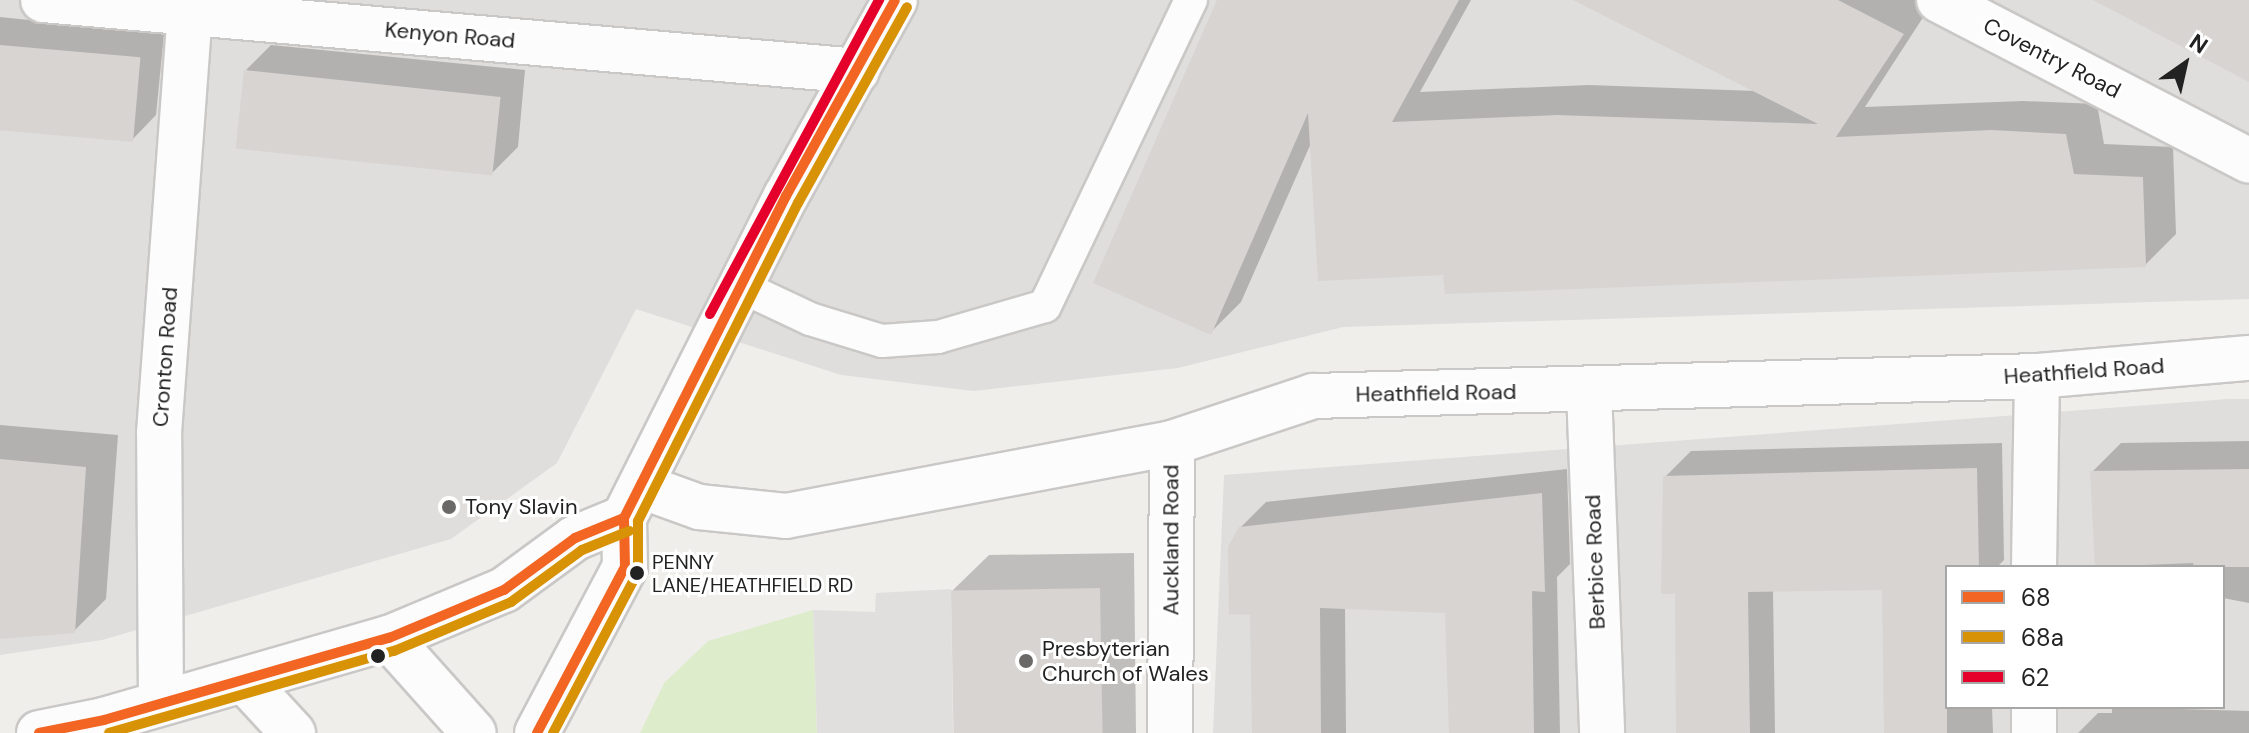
<!DOCTYPE html>
<html>
<head>
<meta charset="utf-8">
<style>
	body { margin:0 }
	#map { position:relative; width:2249px; height:733px; overflow:hidden; background:#f0eeeb; font-family:"DM Sans",sans-serif }
	div>[style] { position:absolute }
	.residential>* { inset:0; background:#dfdedc }
	.grass>* { inset:0; background:#ddeccb }
	.parking>* { inset:0; background:#e0dfde }
	.shadow>* { inset:0; background:#0003 }
	.building>* { inset:0; background:#d7d4d2; transform-origin:0 0 }
	.roads { filter:drop-shadow(2px 0 #c9c8c7) drop-shadow(-2px 0 #c9c8c7) drop-shadow(0 2px #c9c8c7) drop-shadow(0 -2px #c9c8c7) }
	.service>* { height:32px; margin:-16px; padding:0 16px; transform-origin:16px; border-radius:16px; background:#fdfcfc }
	.minor>* { height:44px; margin:-22px; padding:0 22px; transform-origin:22px; border-radius:22px; background:#fdfcfc }
	.tertiary>* { height:44px; margin:-22px; padding:0 22px; transform-origin:22px; border-radius:22px; background:#fdfcfc }
	.bus-1>* { height:10px; margin:-5px; padding:0 5px; transform-origin:5px; border-radius:5px; background:#f26522 }
	.bus-2>* { height:10px; margin:-5px; padding:0 5px; transform-origin:5px; border-radius:5px; background:#d79205 }
	.bus-3>* { height:10px; margin:-5px; padding:0 5px; transform-origin:5px; border-radius:5px; background:#e4002b }
	.dots>* { width:22px; height:22px; translate:-50% -50%; box-sizing:border-box; border:4px solid #fff; border-radius:50% }
	span { translate:-50% -50%; white-space:nowrap; text-align:center; line-height:1.15; -webkit-text-stroke:6px #fff; paint-order:stroke }
	.bus-label { font-size:20px; color:#222 }
	.left { translate:0 -50%; text-align:left }
	.street-label { font-size:22px; color:#222 }
	.poi-label { font-size:22px; color:#222 }
	.legend { position:absolute; left:1945px; top:565px; width:280px; height:144px; box-sizing:border-box; background:#fff; border:2px solid #a7a7a7; margin:0; padding:10px 14px; list-style:none; font-size:24px; color:#222 }
	.legend li { display:flex; align-items:center; gap:16px; height:40px }
	.legend b { width:40px; border:2px solid #a7a7a7 }
	.north { position:absolute; left:2145px; top:24px; width:80px; height:80px; -webkit-text-stroke:6px #fff; paint-order:stroke; rotate:34deg; font-size:22px; font-weight:700; line-height:32px; text-align:center; color:#222 }
	.north::after { content:''; display:block; margin:auto; width:28px; height:36px; background:#222; clip-path:polygon(50% 0,100% 100%,50% 72%,0 100%) }
</style>
</head>
<body>
<div id="map">
	<div class="residential">
		<div style="clip-path:polygon(0 0,2249px 0,2249px 299px,1343px 327px,1178px 368px,973px 391px,841px 375px,636px 309px,557px 463px,451px 539px,102px 640px,0 655px)"></div>
		<div style="clip-path:polygon(evenodd,2228px 399px,2249px 399px,2249px 733px,1213px 733px,1224px 475px,2228px 399px,1947px 567px,2223px 567px,2223px 707px,1947px 707px,1947px 567px)"></div>
	</div>
	<div class="grass">
		<div style="clip-path:polygon(813px 610px,817px 733px,640px 733px,664px 683px,708px 641px)"></div>
	</div>
	<div class="parking">
		<div style="clip-path:polygon(951px 589px,953px 733px,817px 733px,813px 610px,875px 612px,876px 593px)"></div>
	</div>
	<div class="shadow">
		<div style="clip-path:polygon(1219px 0,1471px 0,1420px 92px,1589px 85px,1756px 91px,1577px 0,1929px 0,1933px 2px,1865px 107px,2023px 101px,2097px 104px,2104px 144px,2173px 147px,2176px 234px,2145px 265px,1445px 273px,1312px 141px,1241px 302px,1210px 333px)"></div>
		<div style="clip-path:polygon(0 17px,164px 34px,156px 115px,131px 141px,0 127px)"></div>
		<div style="clip-path:polygon(271px 45px,525px 70px,518px 147px,492px 173px,246px 70px)"></div>
		<div style="clip-path:polygon(0 425px,118px 435px,106px 599px,74px 631px,0 637px)"></div>
		<div style="clip-path:polygon(2249px 441px,2249px 603px,2223px 598px,2223px 567px,2097px 567px,2092px 472px,2121px 443px)"></div>
		<div style="clip-path:polygon(2002px 443px,2004px 560px,1997px 567px,1947px 567px,1947px 707px,1992px 707px,1993px 733px,1886px 733px,1884px 588px,1773px 590px,1775px 733px,1678px 733px,1677px 592px,1665px 477px,1691px 451px)"></div>
		<div style="clip-path:polygon(1567px 469px,1570px 564px,1557px 577px,1560px 733px,1450px 733px,1447px 611px,1345px 607px,1346px 733px,1254px 733px,1252px 613px,1240px 528px,1266px 502px)"></div>
		<div style="clip-path:polygon(1134px 553px,1136px 733px,955px 733px,953px 590px,989px 555px)"></div>
		<div style="clip-path:polygon(2112px 707px,2249px 711px,2249px 733px,2078px 733px,2098px 713px,2112px 713px)"></div>
	</div>
	<div class="building">
		<div style="clip-path:polygon(1217px 0,1459px 0,1392px 122px,1557px 115px,1818px 124px,1573px 0,1838px 0,1904px 34px,1836px 137px,1991px 130px,2066px 134px,2074px 174px,2143px 177px,2146px 267px,1445px 294px,1443px 275px,1318px 281px,1308px 113px,1211px 335px,1093px 283px)"></div>
		<div style="clip-path:polygon(2093px 0,2249px 0,2249px 82px)"></div>
		<div style="left:0;top:45px;width:141px;height:85px;rotate:5deg"></div>
		<div style="left:244px;top:70px;width:258px;height:79px;rotate:6deg"></div>
		<div style="clip-path:polygon(0 459px,86px 467px,75px 633px,0 639px)"></div>
		<div style="clip-path:polygon(1977px 468px,1979px 567px,1947px 567px,1947px 733px,1884px 733px,1882px 590px,1748px 592px,1750px 733px,1676px 733px,1675px 594px,1661px 594px,1663px 476px)"></div>
		<div style="clip-path:polygon(2249px 469px,2249px 567px,2194px 567px,2193px 563px,2095px 567px,2090px 471px)"></div>
		<div style="clip-path:polygon(1542px 493px,1545px 592px,1532px 591px,1534px 733px,1449px 733px,1445px 613px,1320px 608px,1321px 733px,1252px 733px,1250px 615px,1229px 614px,1228px 547px,1239px 527px)"></div>
		<div style="left:1100px;top:588px;width:145px;height:149px;rotate:89deg"></div>
	</div>
	<div class="roads">
		<div class="service">
			<div style="left:740px;top:286px;width:77px;rotate:25.2deg"></div>
			<div style="left:810px;top:319px;width:75px;rotate:17deg"></div>
			<div style="left:882px;top:341px;width:56px;rotate:-4.1deg"></div>
			<div style="left:938px;top:337px;width:111px;rotate:-16.2deg"></div>
			<div style="left:1045px;top:306px;width:339px;rotate:-64.5deg"></div>
		</div>
		<div class="minor">
			<div style="left:43px;top:0;width:817px;rotate:4.98deg"></div>
			<div style="left:1939px;top:0;width:349px;rotate:27.4deg"></div>
			<div style="left:1589px;top:390px;width:343px;rotate:87.8deg"></div>
			<div style="left:641px;top:486px;width:62px;rotate:19.9deg"></div>
			<div style="left:699px;top:507px;width:87px;rotate:5.9deg"></div>
			<div style="left:786px;top:516px;width:393px;rotate:-10.7deg"></div>
			<div style="left:1172px;top:443px;width:149px;rotate:-18.4deg"></div>
			<div style="left:1313px;top:396px;width:724px;rotate:-1.58deg"></div>
			<div style="left:2037px;top:376px;width:213px;rotate:-4.9deg"></div>
			<div style="left:2034px;top:567px;width:191px;rotate:-89.1deg"></div>
			<div style="left:389px;top:638px;width:127px;rotate:48.2deg"></div>
			<div style="left:245px;top:681px;width:71px;rotate:47.3deg"></div>
			<div style="left:161px;top:701px;width:268px;rotate:-90.4deg"></div>
			<div style="left:159px;top:433px;width:420px;rotate:-85.8deg"></div>
			<div style="left:2034px;top:707px;width:26px;rotate:90deg"></div>
			<div style="left:1170px;top:733px;width:290px;rotate:-89.6deg"></div>
		</div>
		<div class="tertiary">
			<div style="left:39px;top:733px;width:66px;rotate:-11.3deg"></div>
			<div style="left:104px;top:720px;width:297px;rotate:-16.1deg"></div>
			<div style="left:389px;top:638px;width:125px;rotate:-22.7deg"></div>
			<div style="left:504px;top:590px;width:88px;rotate:-36.2deg"></div>
			<div style="left:575px;top:538px;width:53px;rotate:-22.2deg"></div>
			<div style="left:537px;top:733px;width:188px;rotate:-62.1deg"></div>
			<div style="left:625px;top:567px;width:49px;rotate:-91.2deg"></div>
			<div style="left:624px;top:518px;width:360px;rotate:-63.3deg"></div>
			<div style="left:786px;top:196px;width:224px;rotate:-60.9deg"></div>
		</div>
	</div>
	<div class="bus-1">
		<div style="left:39px;top:733px;width:66px;rotate:-11.3deg"></div>
		<div style="left:104px;top:720px;width:297px;rotate:-16.1deg"></div>
		<div style="left:389px;top:638px;width:125px;rotate:-22.7deg"></div>
		<div style="left:504px;top:590px;width:88px;rotate:-36.2deg"></div>
		<div style="left:575px;top:538px;width:53px;rotate:-22.2deg"></div>
		<div style="left:537px;top:733px;width:188px;rotate:-62.1deg"></div>
		<div style="left:625px;top:567px;width:49px;rotate:-91.2deg"></div>
		<div style="left:624px;top:518px;width:360px;rotate:-63.3deg"></div>
		<div style="left:786px;top:196px;width:224px;rotate:-60.9deg"></div>
	</div>
	<div class="bus-2">
		<div style="left:109px;top:733px;width:297px;rotate:-16.1deg"></div>
		<div style="left:394px;top:651px;width:127px;rotate:-22.7deg"></div>
		<div style="left:511px;top:602px;width:88px;rotate:-36.2deg"></div>
		<div style="left:582px;top:550px;width:51px;rotate:-22deg"></div>
		<div style="left:553px;top:733px;width:182px;rotate:-62.2deg"></div>
		<div style="left:638px;top:572px;width:51px;rotate:-90deg"></div>
		<div style="left:638px;top:521px;width:356px;rotate:-63.3deg"></div>
		<div style="left:798px;top:203px;width:224px;rotate:-60.9deg"></div>
	</div>
	<div class="bus-3">
		<div style="left:710px;top:314px;width:357px;rotate:-61.7deg"></div>
	</div>
	<div class="dots">
		<div style="left:449px;top:507px;background:#6a6968"></div>
		<div style="left:637px;top:573px;background:#222"></div>
		<div style="left:378px;top:656px;background:#222"></div>
		<div style="left:1026px;top:661px;background:#6a6968"></div>
	</div>
	<div class="bus-label">
		<span class="left" style="left:652px;top:574px">PENNY<br>LANE/HEATHFIELD RD</span>
	</div>
	<div class="street-label">
		<span style="left:450px;top:35px;rotate:5deg">Kenyon Road</span>
		<span style="left:2052px;top:58px;rotate:27deg">Coventry Road</span>
		<span style="left:165px;top:357px;rotate:-86deg">Cronton Road</span>
		<span style="left:2084px;top:371px;rotate:-4deg">Heathfield Road</span>
		<span style="left:1436px;top:393px;rotate:-1deg">Heathfield Road</span>
		<span style="left:1171px;top:540px;rotate:-90deg">Auckland Road</span>
		<span style="left:1595px;top:562px;rotate:-92deg">Berbice Road</span>
	</div>
	<div class="poi-label">
		<span class="left" style="left:465px;top:507px">Tony Slavin</span>
		<span class="left" style="left:1042px;top:661px">Presbyterian<br>Church of Wales</span>
	</div>
	<ul class="legend">
	<li><b style="height:10px;background:#f26522"></b>68</li>
	<li><b style="height:10px;background:#d79205"></b>68a</li>
	<li><b style="height:10px;background:#e4002b"></b>62</li>
	</ul>
	<div class="north">N</div>
</div>
</body>
</html>
